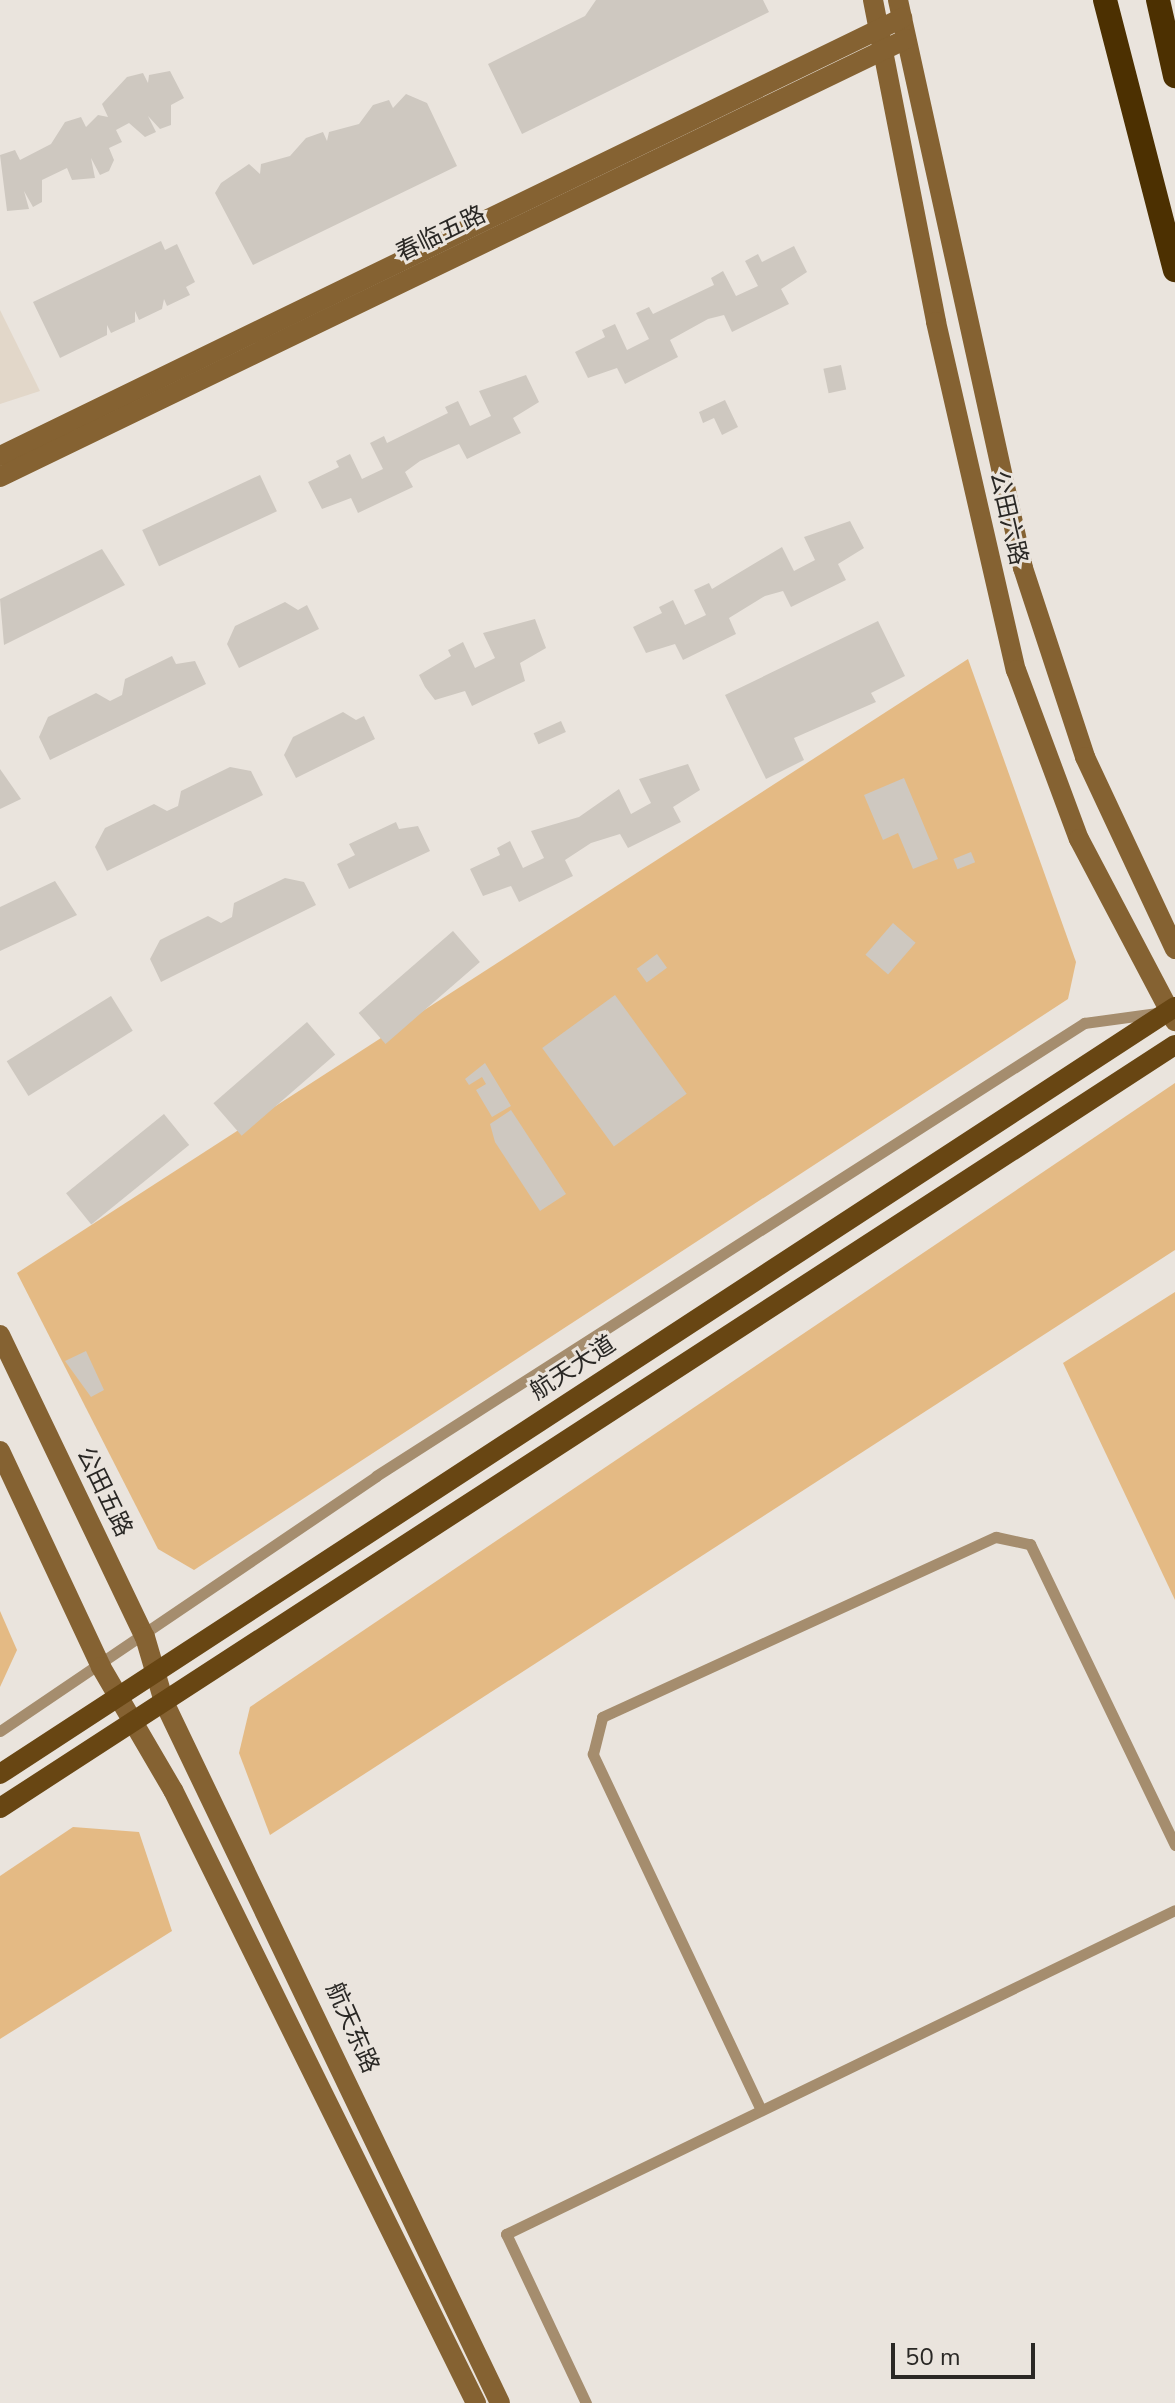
<!DOCTYPE html>
<html>
<head>
<meta charset="utf-8">
<style>
	body { margin:0 }
	#map { position:relative; width:1175px; height:2403px; overflow:hidden; background:#eae4dd; font-family:"Nunito Sans","Noto Sans SC",sans-serif }
	div>[style] { position:absolute }
	.built>* { inset:0; background:#e2d7c9 }
	.green>* { inset:0; background:#e4ba84 }
	.building>* { inset:0; background:#cec8c0; transform-origin:0 0 }
	.lane>* { height:11px; margin:-5.5px; padding:0 5.5px; transform-origin:5.5px; border-radius:5.5px; background:#a58d6e }
	.secondary>* { height:20px; margin:-10px; padding:0 10px; transform-origin:10px; border-radius:10px; background:#856232 }
	.primary>* { height:20px; margin:-10px; padding:0 10px; transform-origin:10px; border-radius:10px; background:#684613 }
	.highway>* { height:24px; margin:-12px; padding:0 12px; transform-origin:12px; border-radius:12px; background:#4c3001 }
	span { translate:-50% -50%; white-space:nowrap; text-align:center; line-height:1.15; -webkit-text-stroke:6px #eae4dd; paint-order:stroke }
	.street-label { font-size:24px; color:#2a2825 }
	.scale { position:absolute; left:891px; top:2343px; width:144px; height:36px; box-sizing:border-box; border:4px solid #2a2825; border-top:0; padding-left:10px; font-size:24px; line-height:28px; white-space:nowrap; color:#2a2825; -webkit-text-stroke:6px #eae4dd; paint-order:stroke }
</style>
</head>
<body>
<div id="map">
	<div class="built">
		<div style="clip-path:polygon(0 310px,40px 391px,0 404px)"></div>
	</div>
	<div class="green">
		<div style="clip-path:polygon(968px 659px,1076px 962px,1068px 999px,194px 1570px,158px 1549px,17px 1273px)"></div>
		<div style="clip-path:polygon(1175px 1083px,1175px 1250px,270px 1835px,239px 1753px,250px 1707px)"></div>
		<div style="clip-path:polygon(1175px 1292px,1175px 1600px,1063px 1363px)"></div>
		<div style="clip-path:polygon(0 1611px,17px 1650px,0 1687px)"></div>
		<div style="clip-path:polygon(73px 1827px,139px 1832px,172px 1931px,0 2039px,0 1876px)"></div>
	</div>
	<div class="building">
		<div style="clip-path:polygon(596px 0,763px 0,769px 12px,522px 134px,488px 64px,585px 16px)"></div>
		<div style="clip-path:polygon(170px 71px,184px 98px,171px 105px,171px 125px,160px 129px,148px 116px,156px 132px,145px 137px,129px 123px,116px 130px,122px 142px,109px 148px,114px 160px,109px 171px,100px 175px,91px 158px,95px 178px,72px 180px,67px 168px,42px 180px,42px 202px,33px 207px,24px 191px,29px 209px,7px 211px,0 155px,15px 150px,20px 160px,51px 144px,65px 122px,81px 117px,86px 127px,98px 115px,108px 117px,102px 104px,127px 77px,143px 73px,148px 83px,149px 75px)"></div>
		<div style="clip-path:polygon(406px 94px,427px 103px,457px 166px,253px 265px,215px 193px,221px 183px,249px 164px,260px 174px,261px 164px,290px 156px,306px 138px,323px 132px,327px 141px,329px 132px,359px 124px,373px 105px,389px 100px,393px 108px)"></div>
		<div style="clip-path:polygon(161px 241px,165px 250px,177px 244px,195px 282px,186px 287px,190px 295px,167px 306px,164px 299px,162px 309px,139px 320px,135px 311px,135px 322px,111px 333px,107px 325px,107px 335px,60px 358px,33px 302px)"></div>
		<div style="clip-path:polygon(794px 246px,807px 272px,781px 289px,789px 304px,732px 332px,724px 315px,708px 319px,670px 340px,678px 357px,625px 384px,617px 368px,588px 378px,575px 352px,605px 337px,602px 330px,615px 324px,627px 350px,649px 339px,636px 313px,649px 307px,653px 314px,714px 285px,711px 278px,723px 271px,736px 296px,758px 286px,745px 261px,758px 254px,762px 262px)"></div>
		<div style="left:841px;top:365px;width:25px;height:18px;rotate:78deg"></div>
		<div style="clip-path:polygon(526px 375px,539px 402px,513px 418px,521px 433px,467px 459px,459px 444px,420px 461px,405px 472px,413px 487px,358px 513px,351px 498px,322px 509px,308px 482px,339px 467px,336px 461px,350px 454px,362px 479px,383px 469px,370px 443px,384px 436px,387px 443px,448px 413px,445px 407px,458px 401px,470px 426px,491px 416px,479px 391px)"></div>
		<div style="clip-path:polygon(725px 400px,738px 427px,722px 435px,714px 418px,703px 423px,699px 412px)"></div>
		<div style="left:260px;top:475px;width:40px;height:130px;rotate:65deg"></div>
		<div style="clip-path:polygon(850px 521px,864px 548px,838px 564px,846px 580px,791px 607px,783px 591px,765px 596px,729px 618px,736px 634px,683px 660px,675px 644px,646px 653px,633px 627px,662px 613px,659px 607px,673px 600px,685px 625px,706px 615px,694px 590px,709px 583px,712px 589px,782px 547px,794px 571px,815px 560px,804px 537px)"></div>
		<div style="clip-path:polygon(102px 549px,125px 585px,4px 645px,0 599px)"></div>
		<div style="clip-path:polygon(285px 602px,298px 610px,307px 605px,319px 629px,239px 668px,227px 644px,235px 626px)"></div>
		<div style="clip-path:polygon(535px 619px,546px 648px,520px 663px,525px 681px,472px 706px,465px 691px,435px 700px,425px 687px,419px 675px,451px 656px,448px 650px,463px 642px,475px 668px,495px 658px,483px 633px)"></div>
		<div style="clip-path:polygon(878px 621px,905px 676px,871px 693px,876px 702px,794px 738px,804px 760px,766px 779px,725px 695px)"></div>
		<div style="clip-path:polygon(172px 656px,176px 664px,195px 661px,206px 684px,50px 760px,39px 737px,48px 717px,96px 693px,110px 701px,122px 695px,125px 679px)"></div>
		<div style="clip-path:polygon(343px 712px,356px 720px,364px 716px,375px 739px,296px 778px,284px 755px,293px 737px)"></div>
		<div style="left:561px;top:721px;width:12px;height:30px;rotate:66deg"></div>
		<div style="clip-path:polygon(688px 764px,700px 790px,673px 807px,681px 822px,628px 848px,620px 834px,591px 843px,565px 860px,573px 876px,519px 902px,511px 886px,483px 896px,470px 869px,500px 855px,497px 848px,510px 841px,523px 868px,544px 858px,531px 831px,579px 817px,619px 789px,631px 814px,651px 803px,639px 779px)"></div>
		<div style="clip-path:polygon(230px 767px,251px 771px,263px 795px,107px 871px,95px 847px,105px 828px,154px 804px,167px 811px,178px 806px,181px 791px)"></div>
		<div style="clip-path:polygon(0 769px,21px 799px,0 809px)"></div>
		<div style="clip-path:polygon(904px 778px,938px 859px,913px 869px,898px 833px,883px 840px,864px 795px)"></div>
		<div style="clip-path:polygon(396px 822px,399px 829px,418px 826px,430px 851px,349px 889px,337px 864px,355px 855px,349px 844px)"></div>
		<div style="left:971px;top:852px;width:11px;height:19px;rotate:68deg"></div>
		<div style="clip-path:polygon(285px 878px,304px 882px,316px 905px,161px 982px,150px 959px,160px 940px,208px 916px,221px 923px,232px 917px,234px 903px)"></div>
		<div style="clip-path:polygon(55px 881px,77px 915px,0 951px,0 907px)"></div>
		<div style="left:893px;top:923px;width:30px;height:42px;rotate:41deg"></div>
		<div style="left:453px;top:931px;width:41px;height:125px;rotate:49deg"></div>
		<div style="left:657px;top:954px;width:17px;height:25px;rotate:54deg"></div>
		<div style="left:615px;top:995px;width:122px;height:90px;rotate:54deg"></div>
		<div style="left:111px;top:996px;width:41px;height:123px;rotate:58deg"></div>
		<div style="left:307px;top:1022px;width:43px;height:124px;rotate:49deg"></div>
		<div style="clip-path:polygon(485px 1063px,511px 1106px,492px 1117px,476px 1090px,486px 1084px,482px 1077px,469px 1085px,465px 1079px)"></div>
		<div style="clip-path:polygon(511px 1110px,566px 1194px,540px 1211px,495px 1142px,490px 1124px)"></div>
		<div style="left:164px;top:1114px;width:40px;height:126px;rotate:51deg"></div>
		<div style="clip-path:polygon(86px 1351px,104px 1390px,91px 1397px,65px 1361px)"></div>
	</div>
	<div class="lane">
		<div style="left:0;top:1731px;width:454px;rotate:-34.1deg"></div>
		<div style="left:376px;top:1476px;width:841px;rotate:-32.61deg"></div>
		<div style="left:1084px;top:1023px;width:74px;rotate:-7.8deg"></div>
		<div style="left:761px;top:2110px;width:394px;rotate:-115.3deg"></div>
		<div style="left:593px;top:1754px;width:38px;rotate:-76deg"></div>
		<div style="left:602px;top:1717px;width:433px;rotate:-24.6deg"></div>
		<div style="left:996px;top:1537px;width:35px;rotate:12deg"></div>
		<div style="left:1030px;top:1544px;width:334px;rotate:64.3deg"></div>
		<div style="left:586px;top:2403px;width:187px;rotate:-115.3deg"></div>
		<div style="left:506px;top:2234px;width:743px;rotate:-25.84deg"></div>
	</div>
	<div class="secondary">
		<div style="left:873px;top:0;width:328px;rotate:78.9deg"></div>
		<div style="left:936px;top:322px;width:357px;rotate:77.1deg"></div>
		<div style="left:1016px;top:670px;width:180px;rotate:69.6deg"></div>
		<div style="left:1079px;top:839px;width:206px;rotate:62.2deg"></div>
		<div style="left:898px;top:0;width:582px;rotate:77.59deg"></div>
		<div style="left:1023px;top:568px;width:199px;rotate:71.8deg"></div>
		<div style="left:1085px;top:757px;width:212px;rotate:64.9deg"></div>
		<div style="left:0;top:456px;width:1003px;rotate:-25.9deg"></div>
		<div style="left:0;top:477px;width:1006px;rotate:-25.8deg"></div>
		<div style="left:0;top:1335px;width:335px;rotate:64.4deg"></div>
		<div style="left:145px;top:1637px;width:68px;rotate:73.7deg"></div>
		<div style="left:164px;top:1702px;width:777px;rotate:64.39deg"></div>
		<div style="left:0;top:1451px;width:238px;rotate:64.9deg"></div>
		<div style="left:101px;top:1667px;width:143px;rotate:59.7deg"></div>
		<div style="left:173px;top:1790px;width:684px;rotate:63.7deg"></div>
	</div>
	<div class="primary">
		<div style="left:0;top:1774px;width:1403px;rotate:-33.14deg"></div>
		<div style="left:0;top:1808px;width:1401px;rotate:-33deg"></div>
	</div>
	<div class="highway">
		<div style="left:1105px;top:0;width:279px;rotate:75.5deg"></div>
		<div style="left:1158px;top:0;width:78px;rotate:77.4deg"></div>
	</div>
	<div class="street-label">
		<span style="left:441px;top:234px;rotate:-26deg">春临五路</span>
		<span style="left:1008px;top:518px;rotate:77deg">公田六路</span>
		<span style="left:573px;top:1368px;rotate:-33deg">航天大道</span>
		<span style="left:104px;top:1492px;rotate:64deg">公田五路</span>
		<span style="left:352px;top:2028px;rotate:66deg">航天东路</span>
	</div>
	<div class="scale">50 m</div>
</div>
</body>
</html>
